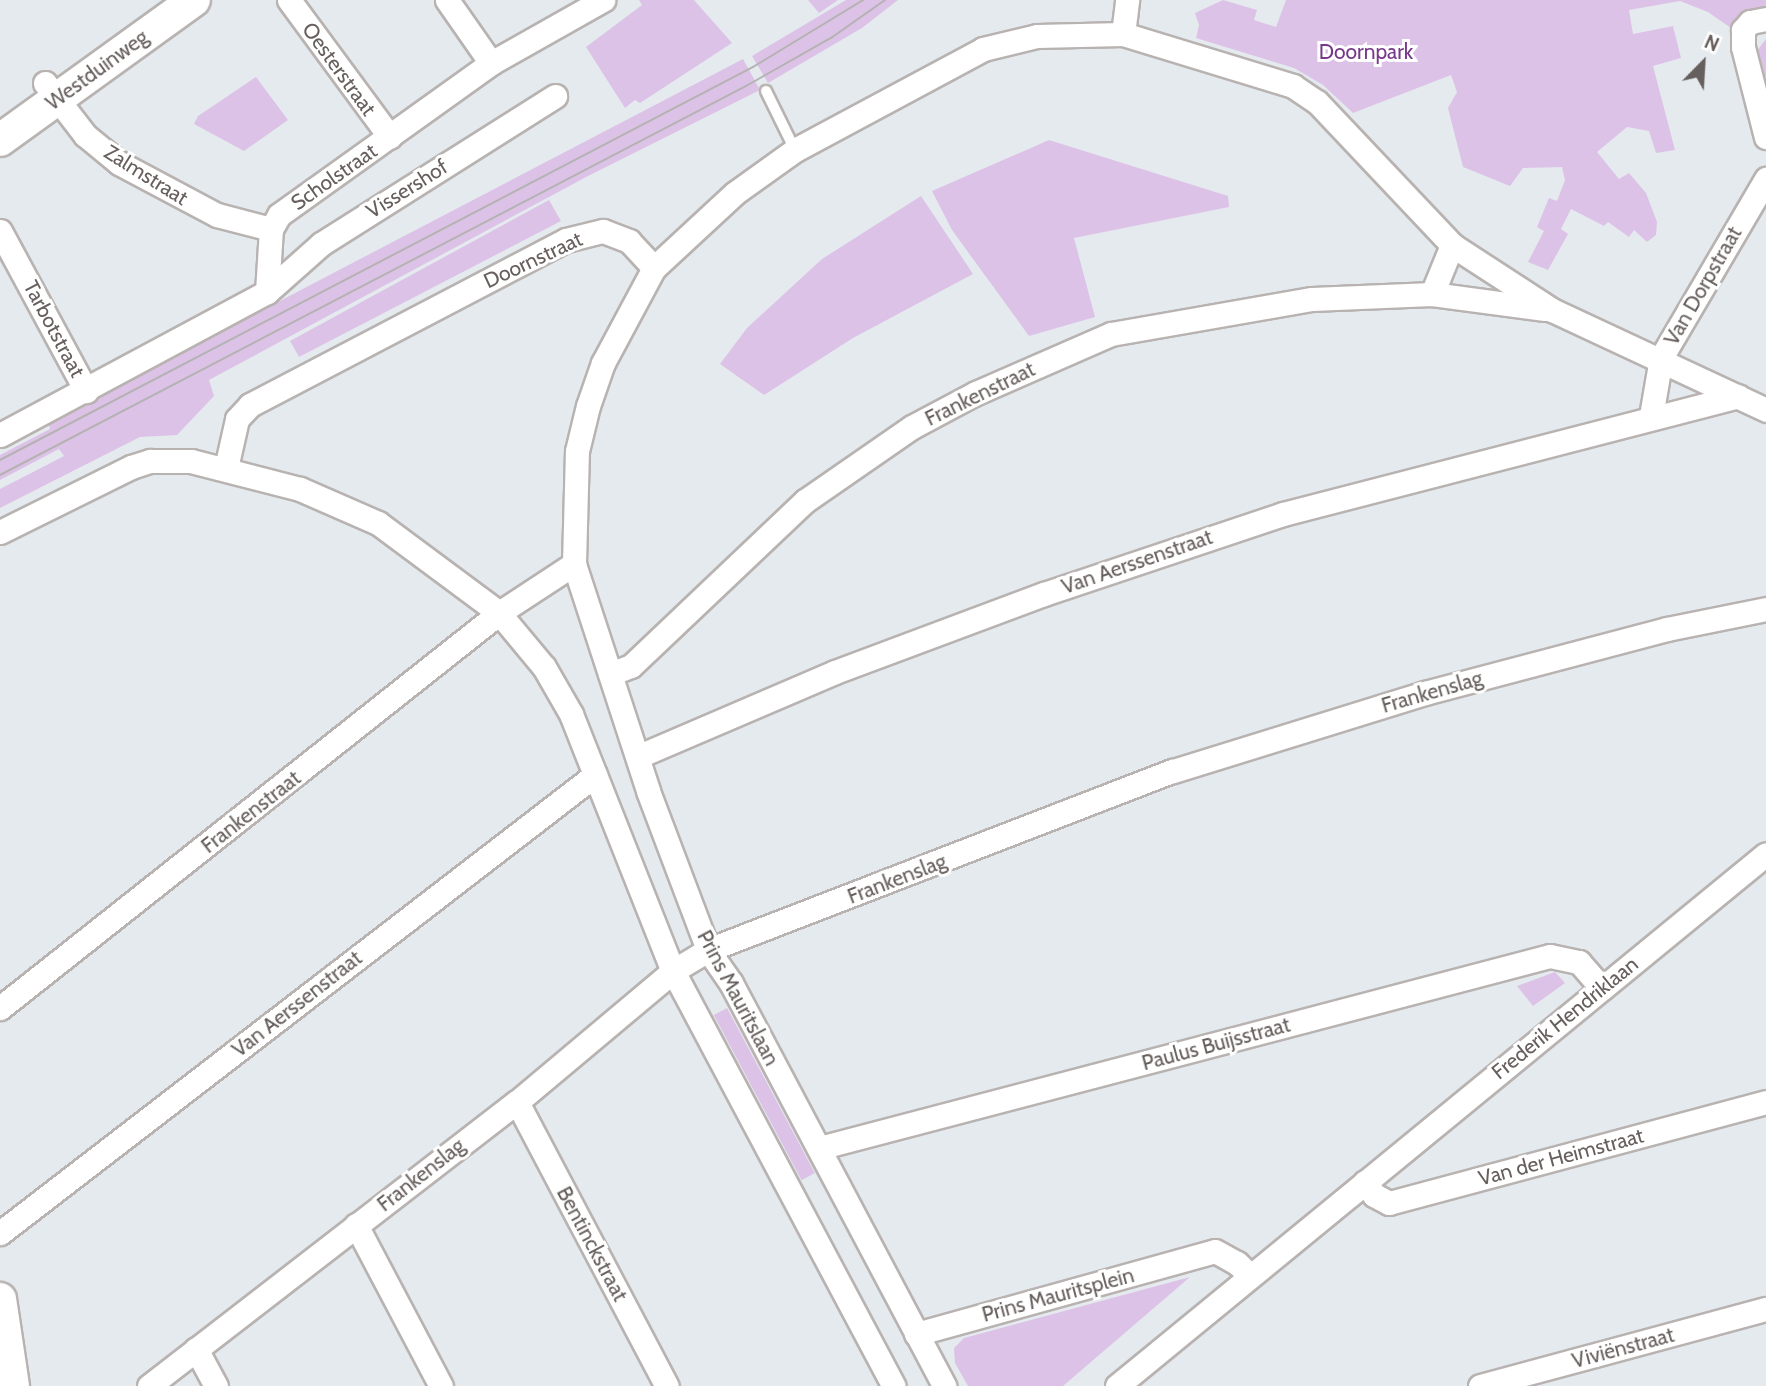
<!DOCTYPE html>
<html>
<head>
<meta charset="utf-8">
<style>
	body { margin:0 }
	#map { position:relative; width:1766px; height:1386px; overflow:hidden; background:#e5eaef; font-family:Cabin,sans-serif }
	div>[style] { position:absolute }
	.green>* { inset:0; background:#ddc2e7; transform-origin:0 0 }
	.roads { filter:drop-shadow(2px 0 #b8b3b1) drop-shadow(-2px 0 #b8b3b1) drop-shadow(0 2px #b8b3b1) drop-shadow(0 -2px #b8b3b1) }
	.lane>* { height:10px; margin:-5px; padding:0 5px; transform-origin:5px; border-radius:5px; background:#fff }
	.street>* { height:23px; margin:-11.5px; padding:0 11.5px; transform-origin:11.5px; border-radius:11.5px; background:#fff }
	.secondary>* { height:32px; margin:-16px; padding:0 16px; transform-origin:16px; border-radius:16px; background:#fff }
	.tram>* { height:2px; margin:-1px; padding:0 1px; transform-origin:1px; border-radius:1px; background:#b4b2b2 }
	span { translate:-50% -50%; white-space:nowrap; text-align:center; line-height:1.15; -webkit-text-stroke:6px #fff; paint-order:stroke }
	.park-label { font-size:21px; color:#77378a }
	.street-label { font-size:21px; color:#665f5d }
	.north { position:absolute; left:1668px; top:28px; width:70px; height:70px; -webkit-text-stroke:5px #fff; paint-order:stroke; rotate:24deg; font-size:19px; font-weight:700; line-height:28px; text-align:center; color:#665f5d }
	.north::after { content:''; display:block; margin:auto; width:24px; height:32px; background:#665f5d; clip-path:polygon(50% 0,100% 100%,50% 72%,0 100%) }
</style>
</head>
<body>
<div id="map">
	<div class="green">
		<div style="clip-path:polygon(639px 0,694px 0,732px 43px,640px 103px,635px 100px,625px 108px,586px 47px,642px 5px)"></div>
		<div style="clip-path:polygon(808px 0,838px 0,819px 13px)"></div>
		<div style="clip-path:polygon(846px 0,898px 0,862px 28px,768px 83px,752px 56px)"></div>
		<div style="clip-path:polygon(1223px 0,1257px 10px,1254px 20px,1276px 27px,1286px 0,1766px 0,1766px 17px,1741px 35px,1708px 12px,1680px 1px,1629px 10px,1633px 34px,1673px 26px,1681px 58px,1653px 66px,1675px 150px,1656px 153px,1649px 131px,1627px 127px,1597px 152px,1619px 179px,1629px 173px,1646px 193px,1657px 222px,1656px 235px,1647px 242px,1634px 230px,1629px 237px,1608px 222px,1604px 226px,1571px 209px,1561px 229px,1568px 234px,1548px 270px,1528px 262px,1544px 231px,1537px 227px,1549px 198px,1557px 201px,1565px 180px,1562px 167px,1523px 168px,1510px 186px,1463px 167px,1448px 108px,1457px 92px,1451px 75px,1353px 113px,1323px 85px,1294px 68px,1196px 38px,1199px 25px,1195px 13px)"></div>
		<div style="clip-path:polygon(1766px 39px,1766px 77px,1759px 73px,1756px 52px)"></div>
		<div style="clip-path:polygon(743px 59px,760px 90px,588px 176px,209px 380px,214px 396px,177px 435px,140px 437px,0 508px,0 489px,64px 456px,59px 449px,0 480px,0 455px,50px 429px,48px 422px)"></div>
		<div style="clip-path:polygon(256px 77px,288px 120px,244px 151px,194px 124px,198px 116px)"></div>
		<div style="clip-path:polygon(1049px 140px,1228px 196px,1229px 207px,1074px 238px,1095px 317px,1029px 336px,952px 230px,932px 191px)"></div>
		<div style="clip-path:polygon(921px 196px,973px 274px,853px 338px,764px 395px,720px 364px,747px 328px,822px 259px)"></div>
		<div style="clip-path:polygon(549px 200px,561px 221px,299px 357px,290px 341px)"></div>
		<div style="clip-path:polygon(1555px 972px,1565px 983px,1533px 1006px,1517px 986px)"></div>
		<div style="left:727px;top:1008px;width:187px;height:15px;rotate:62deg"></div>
		<div style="clip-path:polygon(1190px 1277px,1063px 1386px,968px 1386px,955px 1363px,954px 1348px,964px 1338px)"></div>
	</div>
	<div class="roads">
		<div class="lane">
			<div style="left:766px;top:91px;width:66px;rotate:63.8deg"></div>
		</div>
		<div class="street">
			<div style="left:289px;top:0;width:170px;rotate:53.6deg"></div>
			<div style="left:447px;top:0;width:77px;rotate:55.1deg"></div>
			<div style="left:1766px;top:19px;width:16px;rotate:169deg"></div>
			<div style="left:1750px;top:22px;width:11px;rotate:131deg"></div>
			<div style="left:1743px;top:30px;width:17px;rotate:90deg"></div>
			<div style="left:1743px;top:47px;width:93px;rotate:75.7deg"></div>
			<div style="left:1123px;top:34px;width:34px;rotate:-83deg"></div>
			<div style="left:45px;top:83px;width:66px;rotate:52.4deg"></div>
			<div style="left:85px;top:135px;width:44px;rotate:39.5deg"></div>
			<div style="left:119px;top:163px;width:111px;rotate:28deg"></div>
			<div style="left:217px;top:215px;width:56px;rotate:14.5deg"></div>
			<div style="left:0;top:231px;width:182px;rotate:61.7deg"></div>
			<div style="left:267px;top:292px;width:63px;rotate:-86.4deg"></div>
			<div style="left:271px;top:229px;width:16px;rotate:-60deg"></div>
			<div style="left:279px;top:215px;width:261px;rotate:-35.6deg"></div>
			<div style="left:491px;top:63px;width:129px;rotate:-29.4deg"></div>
			<div style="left:1432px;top:294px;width:53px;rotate:-67.8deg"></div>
			<div style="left:1651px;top:416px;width:59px;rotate:-80.2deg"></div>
			<div style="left:1661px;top:358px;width:208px;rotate:-59.6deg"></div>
			<div style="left:0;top:435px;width:303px;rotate:-28.2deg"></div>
			<div style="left:267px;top:292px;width:72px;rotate:-41.6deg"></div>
			<div style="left:321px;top:244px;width:277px;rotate:-32.3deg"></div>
			<div style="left:226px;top:468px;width:50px;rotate:-77.3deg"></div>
			<div style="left:237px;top:419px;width:19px;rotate:-47deg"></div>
			<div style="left:250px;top:405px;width:356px;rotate:-27.6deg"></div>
			<div style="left:566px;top:240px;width:38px;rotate:-14deg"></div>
			<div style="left:603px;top:231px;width:28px;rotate:21deg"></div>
			<div style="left:629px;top:241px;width:37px;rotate:47deg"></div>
			<div style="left:0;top:532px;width:146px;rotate:-26.4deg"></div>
			<div style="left:131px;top:467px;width:20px;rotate:-18deg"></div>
			<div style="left:150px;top:461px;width:41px"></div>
			<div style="left:191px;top:461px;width:113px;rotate:14.4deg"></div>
			<div style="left:300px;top:489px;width:85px;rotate:23.6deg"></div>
			<div style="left:378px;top:523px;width:151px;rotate:36.6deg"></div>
			<div style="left:499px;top:613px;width:70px;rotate:50.2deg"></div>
			<div style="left:544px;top:667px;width:54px;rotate:60.1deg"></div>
			<div style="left:571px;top:714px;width:277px;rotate:68.4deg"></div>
			<div style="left:673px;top:971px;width:470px;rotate:62deg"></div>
			<div style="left:574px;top:564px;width:239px;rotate:71.9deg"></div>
			<div style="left:648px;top:791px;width:170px;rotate:69.3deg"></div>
			<div style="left:708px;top:950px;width:40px;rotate:55.1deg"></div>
			<div style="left:731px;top:983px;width:456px;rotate:62.1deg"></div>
			<div style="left:610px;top:674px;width:22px;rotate:-21deg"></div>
			<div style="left:631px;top:666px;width:240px;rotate:-43.5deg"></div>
			<div style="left:805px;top:501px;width:130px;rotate:-34.7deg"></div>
			<div style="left:912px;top:427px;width:72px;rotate:-28deg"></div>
			<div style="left:976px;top:393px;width:147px;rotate:-23.6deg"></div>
			<div style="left:1111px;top:334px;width:204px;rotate:-9.9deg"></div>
			<div style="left:1312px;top:299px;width:120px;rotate:-2.4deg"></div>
			<div style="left:1432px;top:294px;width:114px;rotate:7.6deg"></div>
			<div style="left:639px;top:756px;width:213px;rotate:-23.2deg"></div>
			<div style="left:835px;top:672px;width:223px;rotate:-20.5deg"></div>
			<div style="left:1044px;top:594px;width:252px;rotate:-18.5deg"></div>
			<div style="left:1283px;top:514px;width:470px;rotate:-14.5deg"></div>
			<div style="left:0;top:1008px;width:636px;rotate:-38.36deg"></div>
			<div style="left:499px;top:613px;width:90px;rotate:-33.2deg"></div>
			<div style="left:574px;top:564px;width:113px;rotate:-88.5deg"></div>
			<div style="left:577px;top:451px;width:46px;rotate:-76.3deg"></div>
			<div style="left:588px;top:406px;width:46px;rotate:-70.8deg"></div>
			<div style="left:603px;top:363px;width:108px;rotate:-61.8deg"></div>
			<div style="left:654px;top:268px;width:110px;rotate:-42.8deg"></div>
			<div style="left:735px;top:193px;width:74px;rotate:-35.6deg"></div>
			<div style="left:795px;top:150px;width:213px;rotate:-28.2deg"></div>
			<div style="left:983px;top:49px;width:56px;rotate:-13.5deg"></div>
			<div style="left:1037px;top:36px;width:86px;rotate:-1.3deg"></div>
			<div style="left:1123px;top:34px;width:178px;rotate:17deg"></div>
			<div style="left:1293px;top:86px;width:29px;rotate:34deg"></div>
			<div style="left:1317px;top:102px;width:197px;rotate:46.6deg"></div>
			<div style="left:1452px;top:245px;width:119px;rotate:33deg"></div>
			<div style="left:1552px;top:310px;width:236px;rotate:25deg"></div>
			<div style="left:517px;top:1102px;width:321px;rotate:62.2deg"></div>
			<div style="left:819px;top:1148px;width:756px;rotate:-14.72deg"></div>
			<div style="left:1550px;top:956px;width:30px;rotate:12deg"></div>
			<div style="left:1579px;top:962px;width:35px;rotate:49deg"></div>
			<div style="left:1365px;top:1182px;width:16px;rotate:55deg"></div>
			<div style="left:1374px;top:1195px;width:17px;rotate:28deg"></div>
			<div style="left:1389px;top:1203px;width:390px;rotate:-15deg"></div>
			<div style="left:356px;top:1225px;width:182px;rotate:62.2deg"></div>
			<div style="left:0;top:1233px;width:751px;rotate:-37.59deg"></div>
			<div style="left:916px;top:1334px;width:310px;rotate:-15.5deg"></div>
			<div style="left:1215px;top:1251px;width:25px;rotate:29deg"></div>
			<div style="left:1237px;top:1263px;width:18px;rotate:45deg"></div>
			<div style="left:196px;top:1349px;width:42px;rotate:61.6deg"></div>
			<div style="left:149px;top:1386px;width:465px;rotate:-37.7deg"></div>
			<div style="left:517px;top:1102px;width:204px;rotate:-40deg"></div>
			<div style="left:673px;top:971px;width:41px;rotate:-31deg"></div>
			<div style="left:708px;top:950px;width:498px;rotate:-21.1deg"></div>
			<div style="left:1173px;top:771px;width:264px;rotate:-17.2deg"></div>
			<div style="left:1425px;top:693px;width:250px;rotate:-14.8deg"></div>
			<div style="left:1667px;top:629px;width:101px;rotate:-11.4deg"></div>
			<div style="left:1117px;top:1386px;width:839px;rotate:-39.34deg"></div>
			<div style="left:1480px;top:1386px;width:296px;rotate:-15.1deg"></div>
		</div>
		<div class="secondary">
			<div style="left:0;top:140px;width:239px;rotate:-35.8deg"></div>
			<div style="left:0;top:1299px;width:88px;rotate:81.5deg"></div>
		</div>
	</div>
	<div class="tram">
		<div style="left:0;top:460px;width:849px;rotate:-27.56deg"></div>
		<div style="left:753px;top:67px;width:129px;rotate:-31.3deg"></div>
		<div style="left:0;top:475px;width:841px;rotate:-27.54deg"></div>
		<div style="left:746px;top:86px;width:98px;rotate:-29.5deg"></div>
		<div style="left:831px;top:38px;width:66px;rotate:-35.1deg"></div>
	</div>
	<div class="park-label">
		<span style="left:1366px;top:52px">Doornpark</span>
	</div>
	<div class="street-label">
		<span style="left:339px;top:69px;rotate:54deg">Oesterstraat</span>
		<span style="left:97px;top:70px;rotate:-36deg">Westduinweg</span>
		<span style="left:146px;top:175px;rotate:32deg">Zalmstraat</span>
		<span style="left:334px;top:177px;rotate:-35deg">Scholstraat</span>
		<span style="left:407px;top:189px;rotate:-32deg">Vissershof</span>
		<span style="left:533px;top:260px;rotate:-25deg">Doornstraat</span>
		<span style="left:1703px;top:286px;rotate:-60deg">Van Dorpstraat</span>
		<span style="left:54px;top:329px;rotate:62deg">Tarbotstraat</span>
		<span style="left:980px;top:394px;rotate:-26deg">Frankenstraat</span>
		<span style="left:1137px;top:562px;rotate:-19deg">Van Aerssenstraat</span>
		<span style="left:1432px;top:692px;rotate:-16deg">Frankenslag</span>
		<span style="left:251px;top:812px;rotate:-38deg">Frankenstraat</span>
		<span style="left:897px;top:879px;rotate:-21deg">Frankenslag</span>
		<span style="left:738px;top:998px;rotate:62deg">Prins Mauritslaan</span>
		<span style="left:297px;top:1004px;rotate:-38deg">Van Aerssenstraat</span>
		<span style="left:1565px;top:1018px;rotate:-39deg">Frederik Hendriklaan</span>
		<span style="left:1216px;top:1044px;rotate:-15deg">Paulus Buijsstraat</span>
		<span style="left:1561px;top:1157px;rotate:-15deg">Van der Heimstraat</span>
		<span style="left:421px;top:1175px;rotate:-38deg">Frankenslag</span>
		<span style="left:592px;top:1244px;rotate:62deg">Bentinckstraat</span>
		<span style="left:1058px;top:1295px;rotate:-15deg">Prins Mauritsplein</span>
		<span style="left:1623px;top:1348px;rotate:-15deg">Viviënstraat</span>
	</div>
	<div class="north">N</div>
</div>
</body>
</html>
